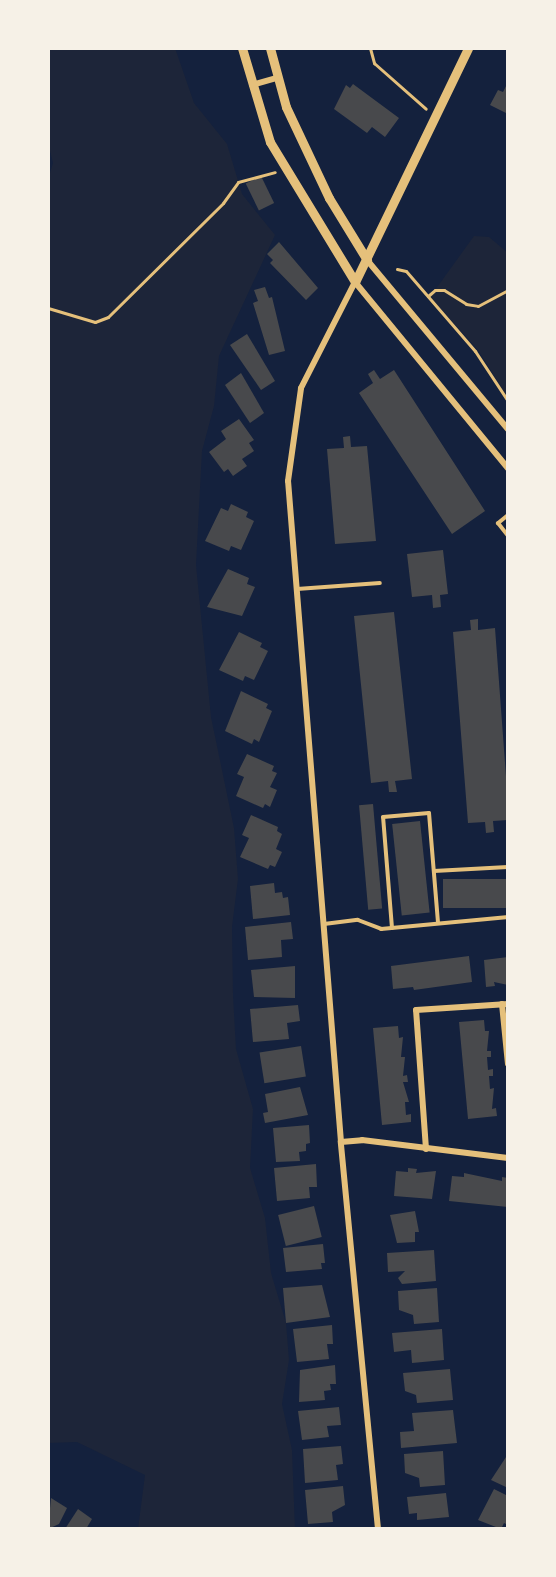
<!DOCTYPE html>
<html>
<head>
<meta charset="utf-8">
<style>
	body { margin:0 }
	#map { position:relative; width:556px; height:1577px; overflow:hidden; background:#14213d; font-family:Signika,sans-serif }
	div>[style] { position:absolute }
	.green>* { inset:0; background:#1d2539 }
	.building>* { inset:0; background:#48494c; transform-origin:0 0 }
	.path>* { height:3px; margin:-1.5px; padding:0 1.5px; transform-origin:1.5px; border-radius:1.5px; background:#e5c07b }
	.service>* { height:4px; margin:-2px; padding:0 2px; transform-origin:2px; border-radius:2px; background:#e5c07b }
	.minor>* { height:6px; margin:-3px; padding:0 3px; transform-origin:3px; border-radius:3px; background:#e5c07b }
	.tertiary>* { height:9px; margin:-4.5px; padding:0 4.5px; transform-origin:4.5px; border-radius:4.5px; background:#e5c07b }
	span { translate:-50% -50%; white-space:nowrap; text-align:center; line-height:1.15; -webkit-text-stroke:4.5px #f6f1e7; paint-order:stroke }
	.frame { position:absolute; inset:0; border:50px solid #f6f1e7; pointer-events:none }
</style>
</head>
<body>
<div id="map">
	<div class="green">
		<div style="clip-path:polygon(48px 48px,175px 48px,194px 103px,227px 144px,242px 194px,275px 235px,219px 356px,214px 406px,202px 451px,196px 565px,211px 717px,234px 828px,238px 879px,232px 927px,233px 995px,236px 1049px,253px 1109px,250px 1168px,265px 1218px,271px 1273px,286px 1323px,289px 1360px,282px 1404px,292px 1450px,295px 1529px,138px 1529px,145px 1475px,77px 1442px,48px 1443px,48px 179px,53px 163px,48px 143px)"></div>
		<div style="clip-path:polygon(474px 236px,489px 237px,508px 253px,508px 398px,478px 350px,430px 297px)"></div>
	</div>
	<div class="building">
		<div style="clip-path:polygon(508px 82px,508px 114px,490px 105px,498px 90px,503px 92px)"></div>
		<div style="clip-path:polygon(353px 84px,399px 118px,385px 137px,372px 127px,367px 133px,334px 109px,346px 85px,350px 88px)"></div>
		<div style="left:261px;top:176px;width:30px;height:17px;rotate:64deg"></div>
		<div style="clip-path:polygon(279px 242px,318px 288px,306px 300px,270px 263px,273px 260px,267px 254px)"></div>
		<div style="clip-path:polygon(265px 287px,269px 298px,272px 297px,285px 351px,269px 355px,253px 303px,258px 301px,254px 290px)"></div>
		<div style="clip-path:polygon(247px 334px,275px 381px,261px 390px,230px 345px)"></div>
		<div style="clip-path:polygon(374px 370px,380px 379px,394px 370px,485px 511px,452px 534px,359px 393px,373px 383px,368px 374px)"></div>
		<div style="clip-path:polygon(241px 373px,264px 413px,250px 423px,225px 385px)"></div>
		<div style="clip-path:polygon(239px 419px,254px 440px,249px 443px,254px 451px,242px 459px,247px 466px,233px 476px,228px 469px,224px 472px,209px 452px,226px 439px,221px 431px)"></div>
		<div style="clip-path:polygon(350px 436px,351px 447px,367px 446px,376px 541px,335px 544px,327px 449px,344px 448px,343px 437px)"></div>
		<div style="clip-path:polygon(231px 504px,248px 512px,246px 517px,254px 521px,241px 550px,231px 546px,229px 551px,205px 541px,221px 508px,228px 511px)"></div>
		<div style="clip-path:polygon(443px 550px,448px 594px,440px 595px,441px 607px,433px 608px,432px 595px,412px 597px,407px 554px)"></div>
		<div style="clip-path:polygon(228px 569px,249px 578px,247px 584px,255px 587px,242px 616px,207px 607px)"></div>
		<div style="clip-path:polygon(394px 612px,412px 779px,395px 781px,397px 792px,389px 792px,388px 781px,371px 783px,354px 616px)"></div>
		<div style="clip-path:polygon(478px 619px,478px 630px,495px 628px,508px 803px,508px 820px,493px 821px,494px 832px,486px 833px,485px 822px,468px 823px,453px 632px,471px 630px,470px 620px)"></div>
		<div style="clip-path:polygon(239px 632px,262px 643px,260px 647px,268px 651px,254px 680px,245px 676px,243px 681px,219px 670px)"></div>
		<div style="clip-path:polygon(241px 691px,268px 704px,266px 708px,272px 711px,259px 742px,254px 739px,252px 744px,225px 731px)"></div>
		<div style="clip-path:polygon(247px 754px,274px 766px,272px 771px,277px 773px,270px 787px,277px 790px,270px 807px,265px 804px,263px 808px,236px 796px,244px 777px,237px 774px)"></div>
		<div style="left:373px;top:804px;width:105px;height:14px;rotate:85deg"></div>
		<div style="clip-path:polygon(251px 815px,278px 827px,277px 831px,282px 834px,276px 849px,282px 852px,275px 867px,270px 865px,268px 869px,240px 857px,249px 838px,242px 835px)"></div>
		<div style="left:420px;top:821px;width:92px;height:28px;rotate:84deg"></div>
		<div style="left:508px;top:879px;width:29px;height:65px;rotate:90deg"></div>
		<div style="clip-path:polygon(274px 883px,275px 893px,282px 892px,283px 898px,288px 897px,290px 915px,253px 919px,250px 886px)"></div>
		<div style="clip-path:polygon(291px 922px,293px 939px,281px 940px,282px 957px,248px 960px,245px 927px)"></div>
		<div style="clip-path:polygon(469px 956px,472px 982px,414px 990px,413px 987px,393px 989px,391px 966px)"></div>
		<div style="clip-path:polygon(508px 957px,508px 985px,494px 982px,495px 986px,486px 987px,484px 960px)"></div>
		<div style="clip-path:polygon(295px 966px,295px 998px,254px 997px,251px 970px)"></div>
		<div style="clip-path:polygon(298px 1005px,300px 1021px,287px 1023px,289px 1039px,253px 1042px,250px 1009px)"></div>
		<div style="clip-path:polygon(484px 1020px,485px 1031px,489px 1031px,487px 1051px,491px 1051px,491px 1057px,487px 1057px,488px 1070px,493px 1069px,493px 1076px,489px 1076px,490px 1089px,494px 1088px,492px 1109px,496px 1108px,497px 1116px,468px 1119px,459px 1022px)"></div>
		<div style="clip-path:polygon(398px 1026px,399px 1038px,403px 1037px,401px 1057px,405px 1057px,403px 1076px,407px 1075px,408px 1082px,403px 1082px,409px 1102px,405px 1102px,406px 1115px,411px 1114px,411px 1122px,382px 1125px,373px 1028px)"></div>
		<div style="left:301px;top:1046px;width:31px;height:42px;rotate:81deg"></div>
		<div style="clip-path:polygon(300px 1087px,308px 1115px,265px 1123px,263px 1113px,268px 1112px,265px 1094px)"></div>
		<div style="clip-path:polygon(309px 1125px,310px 1143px,306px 1144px,306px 1151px,299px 1152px,300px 1161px,276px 1162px,273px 1128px)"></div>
		<div style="clip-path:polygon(316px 1164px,317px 1187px,309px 1187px,310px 1198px,277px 1201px,274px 1168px)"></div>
		<div style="clip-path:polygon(408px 1168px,417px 1169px,416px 1173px,436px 1171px,432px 1199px,394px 1196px,396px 1171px,408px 1172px)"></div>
		<div style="clip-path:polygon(464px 1173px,502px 1181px,502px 1177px,508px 1178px,508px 1207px,449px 1201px,452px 1176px,464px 1177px)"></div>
		<div style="left:314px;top:1206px;width:32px;height:37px;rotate:76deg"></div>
		<div style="clip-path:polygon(415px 1211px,419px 1232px,415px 1232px,415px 1242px,397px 1243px,390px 1215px)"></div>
		<div style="clip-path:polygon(323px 1244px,325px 1263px,321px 1263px,322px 1269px,286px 1272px,283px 1248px)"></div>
		<div style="clip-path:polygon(434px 1250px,436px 1281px,402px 1284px,398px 1278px,405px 1271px,388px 1272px,387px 1253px)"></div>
		<div style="clip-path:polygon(322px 1285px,330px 1317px,286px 1323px,283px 1288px)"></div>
		<div style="clip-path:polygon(437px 1288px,439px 1322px,414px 1324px,413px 1315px,399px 1310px,398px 1291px)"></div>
		<div style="clip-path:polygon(332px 1325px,333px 1344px,327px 1344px,329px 1359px,297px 1362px,293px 1329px)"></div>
		<div style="clip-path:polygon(442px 1329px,444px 1360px,412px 1363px,411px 1350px,394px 1352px,392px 1333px)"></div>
		<div style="clip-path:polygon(335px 1365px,336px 1384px,330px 1384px,331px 1390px,324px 1391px,325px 1400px,299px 1402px,300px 1370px)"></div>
		<div style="clip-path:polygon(450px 1369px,453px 1400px,417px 1403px,416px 1395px,405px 1391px,403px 1373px)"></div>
		<div style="clip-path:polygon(339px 1407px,341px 1425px,327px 1426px,329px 1437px,302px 1440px,298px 1411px)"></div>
		<div style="clip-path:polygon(453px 1410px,457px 1443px,401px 1448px,400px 1432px,414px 1431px,412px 1413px)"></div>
		<div style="clip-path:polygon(341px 1446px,343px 1464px,336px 1465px,338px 1480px,305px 1483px,303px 1449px)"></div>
		<div style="clip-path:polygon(443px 1451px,445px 1485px,420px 1487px,419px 1478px,405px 1473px,404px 1454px)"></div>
		<div style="clip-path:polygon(508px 1454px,508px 1488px,491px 1480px)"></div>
		<div style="clip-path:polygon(343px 1486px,345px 1505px,332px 1512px,333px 1522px,308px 1524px,305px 1490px)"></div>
		<div style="clip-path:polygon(494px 1489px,508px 1496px,508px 1525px,504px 1523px,501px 1529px,478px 1520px)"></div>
		<div style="clip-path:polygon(446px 1493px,449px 1517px,417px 1520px,417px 1513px,409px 1514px,407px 1497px)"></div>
		<div style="clip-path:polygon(51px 1498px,67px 1508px,59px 1524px,48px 1529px)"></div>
		<div style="clip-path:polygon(78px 1509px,92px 1519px,86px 1529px,65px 1529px)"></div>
	</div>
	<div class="path">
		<div style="left:370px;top:48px;width:16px;rotate:75deg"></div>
		<div style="left:374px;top:63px;width:69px;rotate:41.5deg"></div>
		<div style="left:397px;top:269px;width:9px;rotate:13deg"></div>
		<div style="left:406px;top:271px;width:106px;rotate:49.2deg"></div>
		<div style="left:475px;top:351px;width:60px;rotate:56.6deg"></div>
		<div style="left:428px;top:296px;width:9px;rotate:-41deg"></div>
		<div style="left:435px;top:290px;width:9px"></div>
		<div style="left:444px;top:290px;width:26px;rotate:32deg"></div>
		<div style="left:466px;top:304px;width:12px;rotate:9deg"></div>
		<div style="left:478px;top:306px;width:34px;rotate:-28deg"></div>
		<div style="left:48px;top:308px;width:49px;rotate:16.6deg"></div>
		<div style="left:95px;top:322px;width:14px;rotate:-21deg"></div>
		<div style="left:108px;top:317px;width:162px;rotate:-44.7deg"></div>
		<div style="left:223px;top:203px;width:26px;rotate:-54deg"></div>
		<div style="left:238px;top:182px;width:38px;rotate:-15deg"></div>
	</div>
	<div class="service">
		<div style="left:508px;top:515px;width:13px;rotate:141deg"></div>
		<div style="left:498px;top:523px;width:16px;rotate:52deg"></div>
		<div style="left:297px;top:589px;width:83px;rotate:-4.1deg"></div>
		<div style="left:434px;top:871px;width:74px;rotate:-3.1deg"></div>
		<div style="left:324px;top:924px;width:34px;rotate:-7deg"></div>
		<div style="left:358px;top:920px;width:25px;rotate:21deg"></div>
		<div style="left:381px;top:929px;width:128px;rotate:-5.4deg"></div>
		<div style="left:392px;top:928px;width:111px;rotate:-94.6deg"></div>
		<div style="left:383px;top:817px;width:46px;rotate:-5deg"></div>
		<div style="left:429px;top:813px;width:110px;rotate:85.3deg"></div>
	</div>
	<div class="minor">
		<div style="left:252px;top:85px;width:25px;rotate:-16deg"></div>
		<div style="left:367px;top:260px;width:220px;rotate:50.2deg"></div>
		<div style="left:502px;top:1004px;width:60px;rotate:84.3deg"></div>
		<div style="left:341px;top:1142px;width:21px;rotate:-5deg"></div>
		<div style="left:362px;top:1140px;width:147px;rotate:7deg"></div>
		<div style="left:426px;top:1149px;width:139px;rotate:-94.1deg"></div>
		<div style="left:416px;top:1010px;width:92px;rotate:-3.7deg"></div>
		<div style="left:378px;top:1529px;width:389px;rotate:-95.5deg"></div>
		<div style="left:341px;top:1142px;width:663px;rotate:-94.58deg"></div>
		<div style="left:288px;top:481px;width:94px;rotate:-82deg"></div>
		<div style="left:301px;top:388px;width:119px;rotate:-63deg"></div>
		<div style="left:355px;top:282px;width:241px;rotate:50.6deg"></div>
	</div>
	<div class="tertiary">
		<div style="left:242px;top:48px;width:98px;rotate:73.4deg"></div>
		<div style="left:270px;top:142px;width:164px;rotate:58.7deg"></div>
		<div style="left:355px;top:282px;width:260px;rotate:-64.2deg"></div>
		<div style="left:270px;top:48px;width:61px;rotate:74.8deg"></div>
		<div style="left:286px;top:107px;width:101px;rotate:64.7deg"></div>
		<div style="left:329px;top:198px;width:73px;rotate:58.5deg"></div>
	</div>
	<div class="frame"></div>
</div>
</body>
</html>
